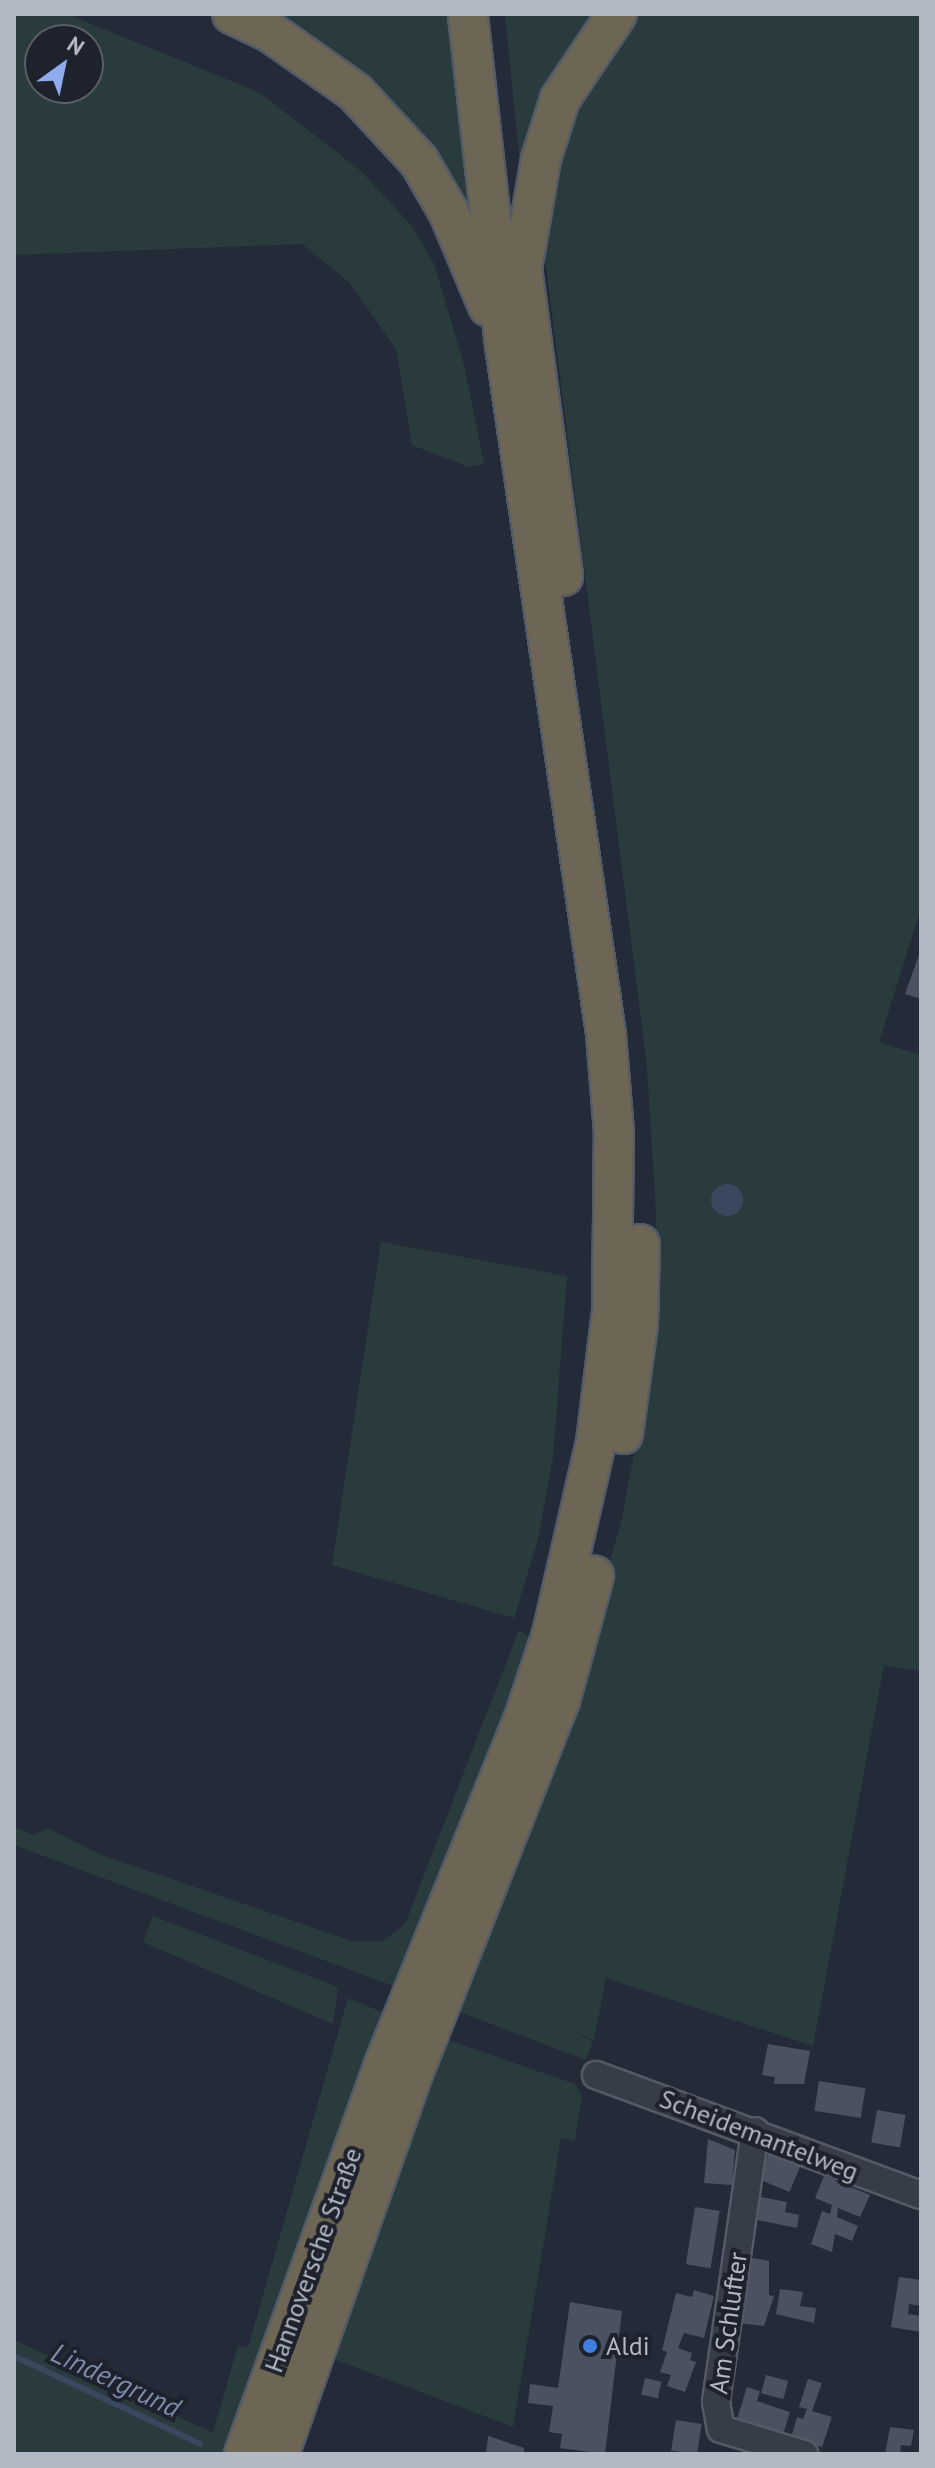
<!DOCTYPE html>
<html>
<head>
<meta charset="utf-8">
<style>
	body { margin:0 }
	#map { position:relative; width:935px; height:2468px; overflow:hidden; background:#242b38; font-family:"PT Sans",sans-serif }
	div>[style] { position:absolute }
	.green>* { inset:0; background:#2a3b3d }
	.water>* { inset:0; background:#3b475f }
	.round { border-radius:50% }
	.stream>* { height:6px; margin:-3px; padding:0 3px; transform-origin:3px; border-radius:3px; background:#3b475f }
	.building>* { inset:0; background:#4a5160; transform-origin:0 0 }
	.roads { filter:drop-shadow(2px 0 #555b66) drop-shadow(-2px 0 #555b66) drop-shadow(0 2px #555b66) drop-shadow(0 -2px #555b66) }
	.minor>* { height:26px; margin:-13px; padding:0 13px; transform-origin:13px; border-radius:13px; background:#373d48 }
	.highway>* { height:38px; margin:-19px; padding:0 19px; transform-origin:19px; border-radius:19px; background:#6d6655 }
	.dots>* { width:22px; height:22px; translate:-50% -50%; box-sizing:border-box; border:4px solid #1d222d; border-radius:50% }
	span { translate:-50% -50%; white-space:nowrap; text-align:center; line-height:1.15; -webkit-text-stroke:8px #1d222d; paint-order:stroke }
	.street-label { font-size:26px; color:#b2b8c4 }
	.poi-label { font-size:26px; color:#b2b8c4 }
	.left { translate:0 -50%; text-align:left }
	.water-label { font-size:28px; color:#7d8caa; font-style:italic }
	.frame { position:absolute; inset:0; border:16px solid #b2b8c4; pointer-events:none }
	.north { position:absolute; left:24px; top:24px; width:80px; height:80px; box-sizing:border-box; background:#1d222d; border:2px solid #595e69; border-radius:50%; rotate:33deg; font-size:22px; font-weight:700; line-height:32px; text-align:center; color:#b2b8c4 }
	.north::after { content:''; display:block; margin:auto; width:28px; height:36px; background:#8fabed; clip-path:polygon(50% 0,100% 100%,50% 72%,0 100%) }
</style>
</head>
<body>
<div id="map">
	<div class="green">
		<div style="clip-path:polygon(evenodd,14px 14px,67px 14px,260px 93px,361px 171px,411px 225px,434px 264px,464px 365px,484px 464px,469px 467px,412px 445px,396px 349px,349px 282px,302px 244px,14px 255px,14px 14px,40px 40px,88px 40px,88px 88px,40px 88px,40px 40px)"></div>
		<div style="clip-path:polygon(262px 14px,450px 14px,481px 255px)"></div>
		<div style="clip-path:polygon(505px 14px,603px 14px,521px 175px)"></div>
		<div style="clip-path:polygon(631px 14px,921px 14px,921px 908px,879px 1042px,921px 1055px,921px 1671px,884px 1665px,813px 2046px,606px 1978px,594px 2040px,564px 2028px,593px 2041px,586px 2060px,452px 2009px,575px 1678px,621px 1523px,652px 1358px,656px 1211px,647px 1067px,544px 250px,570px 103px)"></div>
		<div style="clip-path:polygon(381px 1242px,567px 1276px,553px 1457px,538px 1539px,514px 1618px,332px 1565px)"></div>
		<div style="clip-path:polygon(519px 1630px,536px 1641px,399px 1988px,14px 1845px,14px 1827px,34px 1835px,48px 1828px,101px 1855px,355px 1942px,383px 1941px,405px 1924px)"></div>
		<div style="clip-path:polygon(153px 1916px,338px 1987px,333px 2024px,143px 1942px)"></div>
		<div style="clip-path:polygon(348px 1998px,389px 2015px,232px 2454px,14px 2454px,14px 2340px,213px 2433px,238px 2346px,248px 2348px)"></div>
		<div style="clip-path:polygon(448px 2040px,575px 2084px,582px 2096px,575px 2140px,561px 2138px,513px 2427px,331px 2358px)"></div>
	</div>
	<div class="water">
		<div class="round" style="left:711px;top:1184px;width:32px;height:32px"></div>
	</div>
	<div class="stream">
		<div style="left:14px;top:2356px;width:206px;rotate:25.3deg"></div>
	</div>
	<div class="building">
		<div style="clip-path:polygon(921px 949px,921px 999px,905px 994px)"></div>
		<div style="clip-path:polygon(768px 2044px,810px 2051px,804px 2084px,774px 2084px,775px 2077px,762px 2075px)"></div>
		<div style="left:819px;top:2081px;width:47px;height:30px;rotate:9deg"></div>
		<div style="left:877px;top:2110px;width:29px;height:33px;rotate:10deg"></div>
		<div style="clip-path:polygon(708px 2139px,735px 2150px,732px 2185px,704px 2183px)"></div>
		<div style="left:769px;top:2153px;width:34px;height:28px;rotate:23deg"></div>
		<div style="clip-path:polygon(824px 2176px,870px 2195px,860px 2217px,838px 2208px,837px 2217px,858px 2226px,852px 2241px,835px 2234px,832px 2252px,811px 2244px,822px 2211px,830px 2214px,832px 2205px,815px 2198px)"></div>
		<div style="clip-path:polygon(756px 2196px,787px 2202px,785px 2212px,799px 2215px,797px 2228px,752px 2219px)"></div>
		<div style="left:695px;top:2207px;width:25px;height:58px;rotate:9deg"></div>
		<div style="clip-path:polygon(747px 2257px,769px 2261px,769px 2295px,774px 2296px,764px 2326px,737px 2323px)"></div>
		<div style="clip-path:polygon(899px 2277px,921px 2280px,921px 2306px,909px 2304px,908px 2314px,921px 2316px,921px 2332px,891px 2327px)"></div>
		<div style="clip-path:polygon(780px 2289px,803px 2292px,800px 2306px,816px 2308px,814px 2323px,776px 2314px)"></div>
		<div style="clip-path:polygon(694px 2290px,714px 2296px,704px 2338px,684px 2333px,678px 2348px,692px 2353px,690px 2360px,696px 2362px,685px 2392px,667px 2386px,671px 2375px,660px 2372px,667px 2352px,662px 2350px,676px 2293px,692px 2297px)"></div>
		<div style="clip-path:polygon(570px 2302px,622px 2311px,605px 2454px,560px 2448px,562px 2434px,549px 2432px,553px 2406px,528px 2403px,530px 2384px,558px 2388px)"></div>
		<div style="left:766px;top:2375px;width:23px;height:19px;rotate:15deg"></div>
		<div style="left:645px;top:2378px;width:17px;height:17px;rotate:13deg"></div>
		<div style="clip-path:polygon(808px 2379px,822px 2383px,812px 2411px,832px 2417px,822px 2447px,791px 2438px,797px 2417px,803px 2419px,807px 2409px,799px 2407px)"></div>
		<div style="clip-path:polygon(747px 2387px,760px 2391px,757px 2401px,790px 2412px,783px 2435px,737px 2419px)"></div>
		<div style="left:676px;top:2420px;width:26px;height:31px;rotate:9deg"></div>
		<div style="clip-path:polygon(890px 2427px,914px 2430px,911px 2446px,901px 2445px,900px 2454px,885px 2454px)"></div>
		<div style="clip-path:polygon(488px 2436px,524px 2448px,524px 2454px,486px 2454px)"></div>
	</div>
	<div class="roads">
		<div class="minor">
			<div style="left:596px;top:2075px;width:346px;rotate:20.3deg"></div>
			<div style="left:755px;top:2131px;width:274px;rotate:98.2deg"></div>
			<div style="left:716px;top:2402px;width:27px;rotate:80deg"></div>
			<div style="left:721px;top:2429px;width:87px;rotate:16.8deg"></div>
		</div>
		<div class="highway">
			<div style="left:232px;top:14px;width:42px;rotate:25.3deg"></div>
			<div style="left:270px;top:32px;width:104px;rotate:35.2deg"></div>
			<div style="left:355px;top:92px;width:94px;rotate:47.2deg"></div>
			<div style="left:419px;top:161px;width:60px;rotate:60deg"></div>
			<div style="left:449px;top:213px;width:101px;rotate:67.2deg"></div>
			<div style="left:520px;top:253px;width:326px;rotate:82.4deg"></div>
			<div style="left:522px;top:269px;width:112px;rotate:-80.2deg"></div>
			<div style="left:541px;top:159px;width:63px;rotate:-72.4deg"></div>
			<div style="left:560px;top:99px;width:102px;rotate:-56.2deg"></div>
			<div style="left:623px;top:1434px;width:111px;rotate:-82.2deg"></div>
			<div style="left:638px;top:1324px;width:80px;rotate:-88.6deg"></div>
			<div style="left:244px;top:2454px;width:411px;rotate:-70.2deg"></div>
			<div style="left:383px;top:2067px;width:373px;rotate:-68deg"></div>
			<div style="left:523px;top:1721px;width:92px;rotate:-71.6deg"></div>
			<div style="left:552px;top:1634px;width:197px;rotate:-77.1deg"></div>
			<div style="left:596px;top:1442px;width:131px;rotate:-83deg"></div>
			<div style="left:612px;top:1312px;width:180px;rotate:-89.4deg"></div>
			<div style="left:614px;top:1132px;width:98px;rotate:-94.7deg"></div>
			<div style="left:606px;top:1034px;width:695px;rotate:-98.35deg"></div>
			<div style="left:505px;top:346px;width:334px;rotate:-96.4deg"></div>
			<div style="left:279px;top:2454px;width:395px;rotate:-70.6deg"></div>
			<div style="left:410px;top:2081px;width:409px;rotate:-68.5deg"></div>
			<div style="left:560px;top:1701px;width:130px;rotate:-74.8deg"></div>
		</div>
	</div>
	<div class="dots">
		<div style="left:590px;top:2346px;background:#3f7fe0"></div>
	</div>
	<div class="street-label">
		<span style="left:759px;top:2135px;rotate:21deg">Scheidemantelweg</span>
		<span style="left:313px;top:2260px;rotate:-70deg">Hannoversche Straße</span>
		<span style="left:728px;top:2323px;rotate:-82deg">Am Schlufter</span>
	</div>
	<div class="poi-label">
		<span class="left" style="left:606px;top:2346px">Aldi</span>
	</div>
	<div class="water-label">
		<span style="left:116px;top:2380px;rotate:25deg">Lindergrund</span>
	</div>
	<div class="frame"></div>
	<div class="north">N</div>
</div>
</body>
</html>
